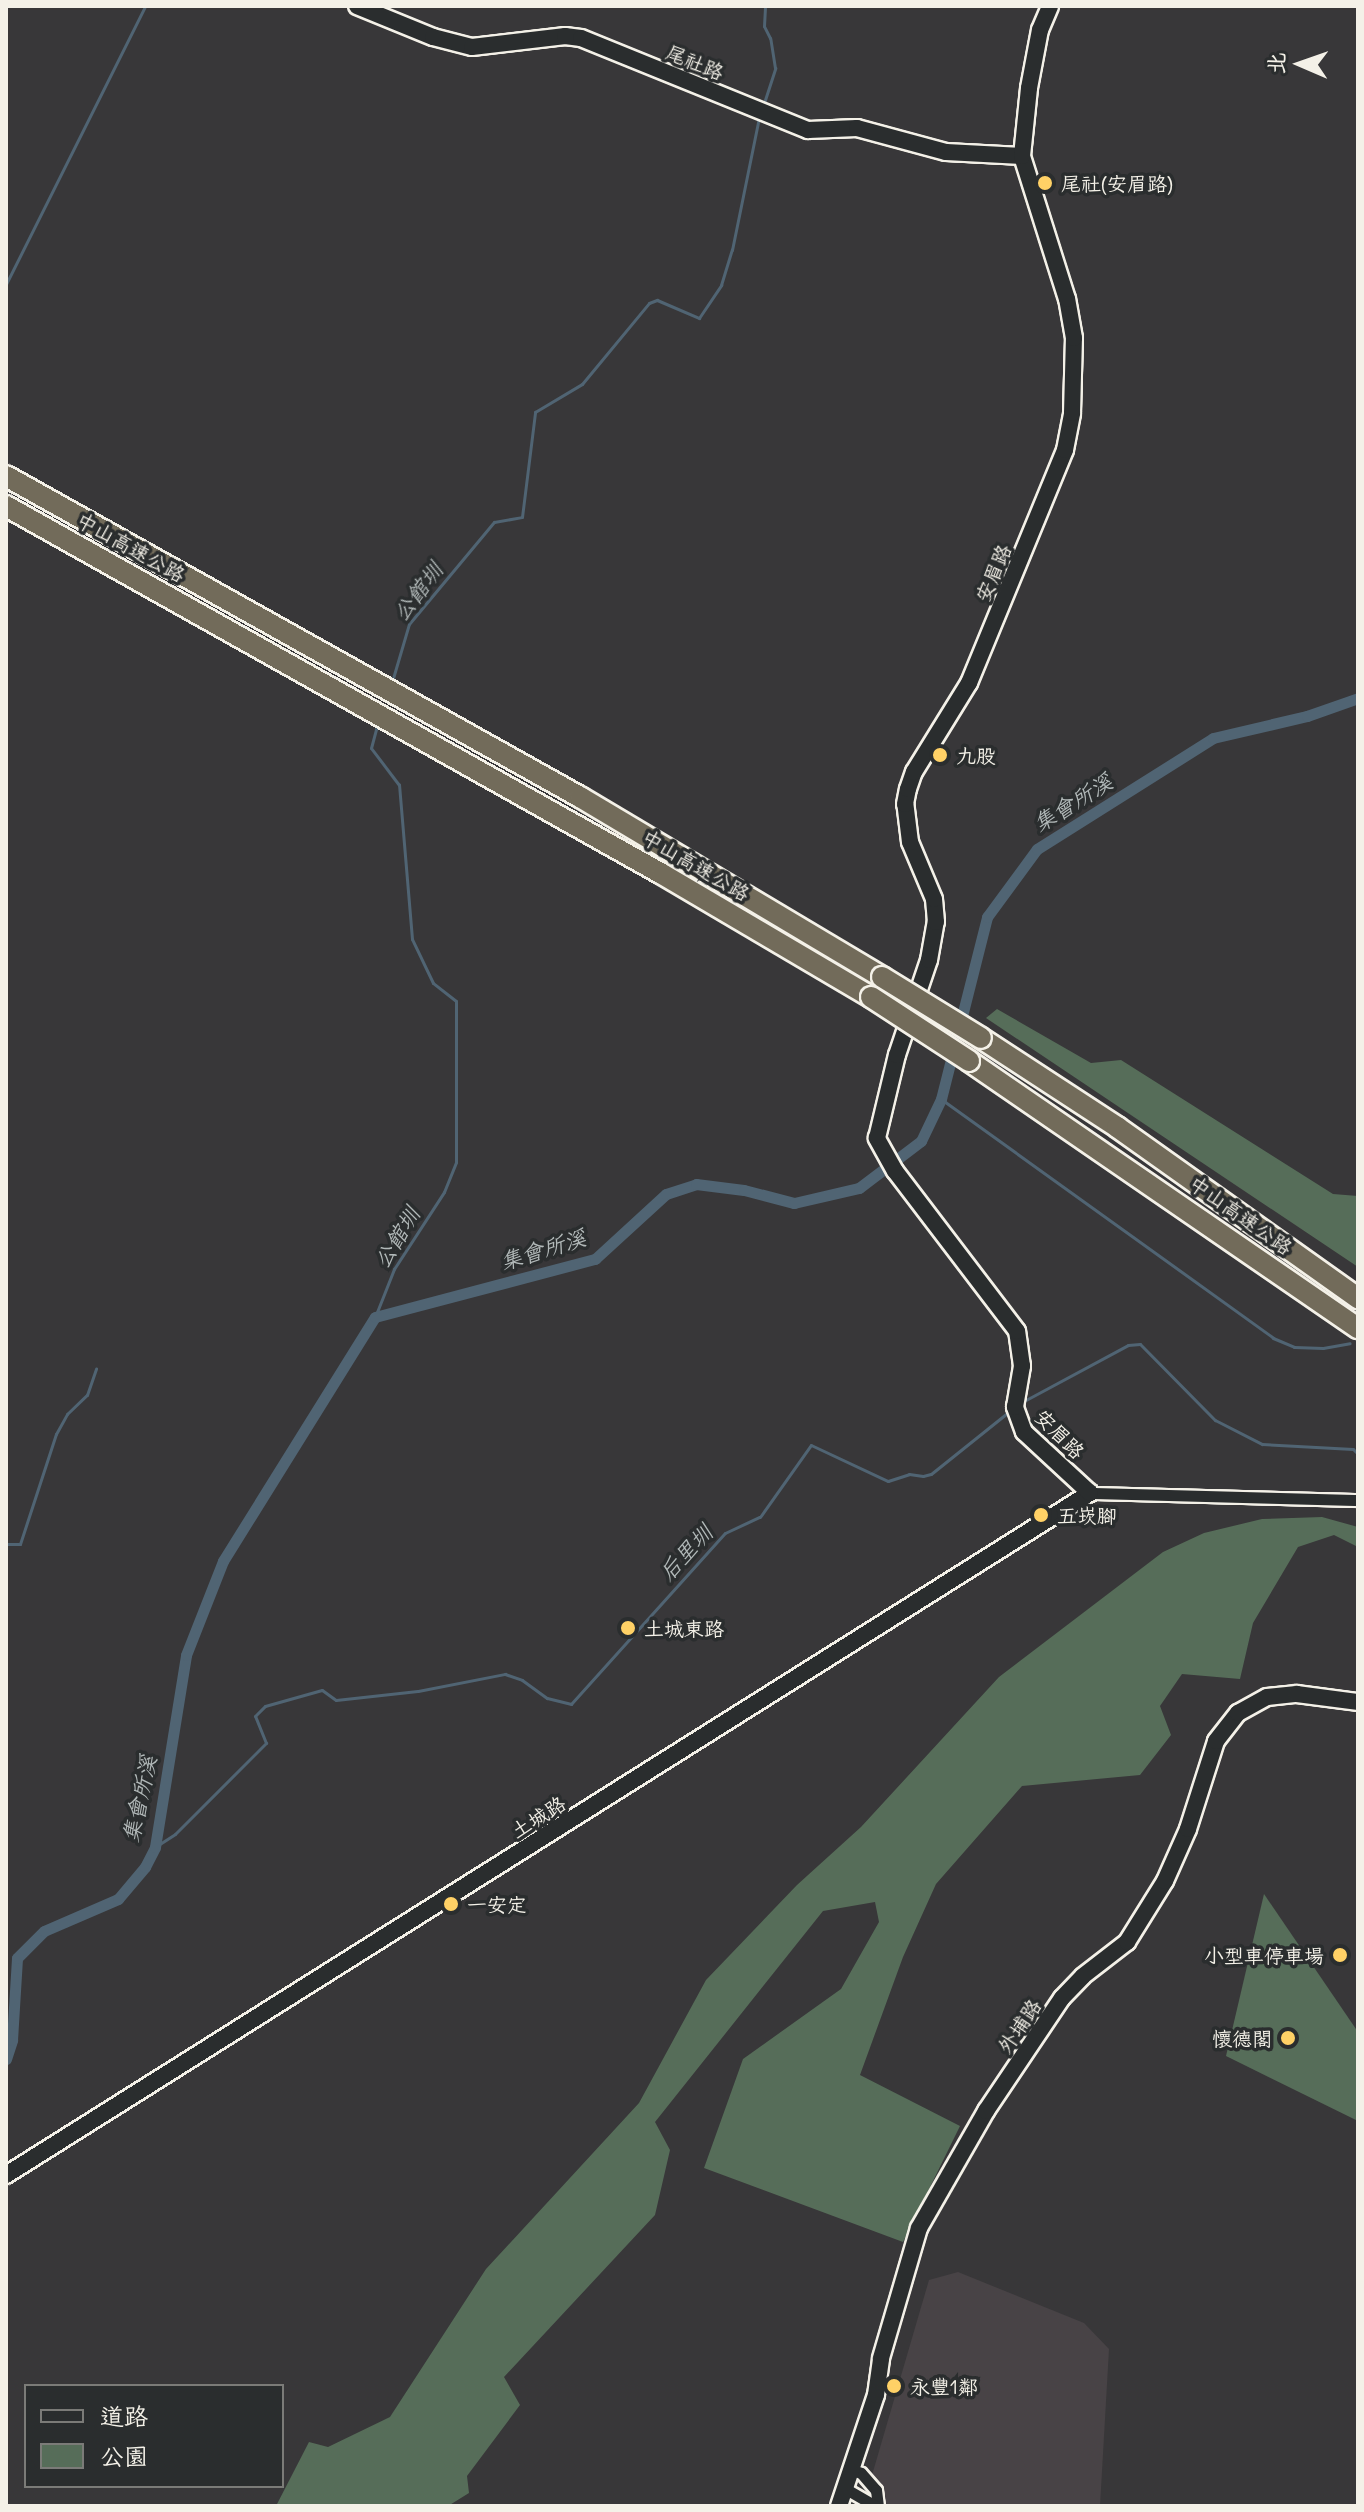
<!DOCTYPE html>
<html>
<head>
<meta charset="utf-8">
<style>
	body { margin:0 }
	#map { position:relative; width:1364px; height:2512px; overflow:hidden; background:#383739; font-family:Delius,"LXGW WenKai TC",sans-serif }
	div>[style] { position:absolute }
	.built>* { inset:0; background:#484346 }
	.green>* { inset:0; background:#566d59 }
	.stream>* { height:3px; margin:-1.5px; padding:0 1.5px; transform-origin:1.5px; border-radius:1.5px; background:#506473 }
	.canal>* { height:11px; margin:-5.5px; padding:0 5.5px; transform-origin:5.5px; border-radius:5.5px; background:#506473 }
	.roads { filter:drop-shadow(2px 0 #f4f1e8) drop-shadow(-2px 0 #f4f1e8) drop-shadow(0 2px #f4f1e8) drop-shadow(0 -2px #f4f1e8) }
	.street>* { height:11px; margin:-5.5px; padding:0 5.5px; transform-origin:5.5px; border-radius:5.5px; background:#2a2d2e }
	.secondary>* { height:16px; margin:-8px; padding:0 8px; transform-origin:8px; border-radius:8px; background:#2a2d2e }
	.highway>* { height:20px; margin:-10px; padding:0 10px; transform-origin:10px; border-radius:10px; background:#726b5a }
	.bridges { filter:drop-shadow(2px 0 #f4f1e8) drop-shadow(-2px 0 #f4f1e8) drop-shadow(0 2px #f4f1e8) drop-shadow(0 -2px #f4f1e8) }
	.highway-bridge>* { height:20px; margin:-10px; padding:0 10px; transform-origin:10px; border-radius:10px; background:#726b5a }
	.dots>* { width:22px; height:22px; translate:-50% -50%; box-sizing:border-box; border:4px solid #2a2d2e; border-radius:50% }
	span { translate:-50% -50%; white-space:nowrap; text-align:center; line-height:1.15; -webkit-text-stroke:7px #2a2d2e; paint-order:stroke }
	.street-label { font-size:20px; color:#f4f1e8 }
	.poi-label { font-size:20px; color:#f4f1e8 }
	.left { translate:0 -50%; text-align:left }
	.right { translate:-100% -50%; text-align:right }
	.water-label { font-size:22px; color:#b2b9b9; font-style:italic }
	.frame { position:absolute; inset:0; border:8px solid #f4f1e8; pointer-events:none }
	.legend { position:absolute; left:24px; top:2384px; width:260px; height:104px; box-sizing:border-box; background:#2a2d2e; border:2px solid #7b7b78; margin:0; padding:10px 14px; list-style:none; font-size:24px; color:#f4f1e8 }
	.legend li { display:flex; align-items:center; gap:16px; height:40px }
	.legend b { width:40px; border:2px solid #7b7b78 }
	.north { position:absolute; left:1260px; top:24px; width:80px; height:80px; -webkit-text-stroke:6px #2a2d2e; paint-order:stroke; rotate:272deg; font-size:22px; font-weight:700; line-height:32px; text-align:center; color:#f4f1e8 }
	.north::after { content:''; display:block; margin:auto; width:28px; height:36px; background:#f4f1e8; clip-path:polygon(50% 0,100% 100%,50% 72%,0 100%) }
</style>
</head>
<body>
<div id="map">
	<div class="built">
		<div style="clip-path:polygon(958px 2272px,1084px 2323px,1109px 2349px,1100px 2506px,863px 2506px,929px 2280px)"></div>
	</div>
	<div class="green">
		<div style="clip-path:polygon(997px 1009px,1091px 1063px,1121px 1060px,1333px 1194px,1358px 1196px,1358px 1267px,986px 1018px)"></div>
		<div style="clip-path:polygon(1322px 1517px,1358px 1527px,1358px 1547px,1334px 1535px,1298px 1547px,1253px 1623px,1240px 1679px,1182px 1674px,1160px 1706px,1171px 1735px,1140px 1775px,1022px 1786px,936px 1884px,903px 1957px,860px 2075px,960px 2126px,903px 2242px,704px 2168px,743px 2059px,841px 1989px,879px 1922px,875px 1902px,823px 1911px,655px 2122px,670px 2150px,655px 2215px,504px 2377px,520px 2405px,467px 2476px,469px 2493px,448px 2506px,276px 2506px,309px 2442px,328px 2447px,390px 2417px,486px 2269px,639px 2103px,706px 1980px,797px 1885px,861px 1827px,999px 1677px,1163px 1552px,1204px 1533px,1262px 1519px)"></div>
		<div style="clip-path:polygon(1264px 1894px,1358px 2032px,1358px 2121px,1226px 2056px)"></div>
	</div>
	<div class="stream">
		<div style="left:763px;top:106px;width:40px;rotate:-72deg"></div>
		<div style="left:775px;top:68px;width:30px;rotate:-99deg"></div>
		<div style="left:770px;top:38px;width:13px;rotate:-117deg"></div>
		<div style="left:764px;top:26px;width:20px;rotate:-87deg"></div>
		<div style="left:6px;top:284px;width:311px;rotate:-63.4deg"></div>
		<div style="left:391px;top:685px;width:64px;rotate:-73.6deg"></div>
		<div style="left:409px;top:624px;width:133px;rotate:-50.2deg"></div>
		<div style="left:494px;top:522px;width:28px;rotate:-10deg"></div>
		<div style="left:522px;top:517px;width:106px;rotate:-82.9deg"></div>
		<div style="left:535px;top:412px;width:55px;rotate:-30.8deg"></div>
		<div style="left:582px;top:384px;width:105px;rotate:-50.4deg"></div>
		<div style="left:649px;top:303px;width:9px;rotate:-21deg"></div>
		<div style="left:657px;top:300px;width:46px;rotate:23.2deg"></div>
		<div style="left:699px;top:318px;width:40px;rotate:-56deg"></div>
		<div style="left:721px;top:285px;width:37px;rotate:-73deg"></div>
		<div style="left:732px;top:250px;width:136px;rotate:-78.5deg"></div>
		<div style="left:941px;top:1099px;width:409px;rotate:35.7deg"></div>
		<div style="left:1273px;top:1338px;width:23px;rotate:23deg"></div>
		<div style="left:1294px;top:1347px;width:29px;rotate:2deg"></div>
		<div style="left:1323px;top:1348px;width:27px;rotate:-10deg"></div>
		<div style="left:375px;top:1317px;width:52px;rotate:-68.4deg"></div>
		<div style="left:394px;top:1269px;width:92px;rotate:-57deg"></div>
		<div style="left:444px;top:1192px;width:32px;rotate:-68deg"></div>
		<div style="left:456px;top:1162px;width:161px;rotate:-90deg"></div>
		<div style="left:456px;top:1001px;width:29px;rotate:-142deg"></div>
		<div style="left:433px;top:983px;width:49px;rotate:-115.5deg"></div>
		<div style="left:412px;top:939px;width:155px;rotate:-94.8deg"></div>
		<div style="left:399px;top:785px;width:46px;rotate:-127.1deg"></div>
		<div style="left:371px;top:748px;width:27px;rotate:-75deg"></div>
		<div style="left:1024px;top:1401px;width:118px;rotate:-28.3deg"></div>
		<div style="left:1128px;top:1345px;width:12px;rotate:-5deg"></div>
		<div style="left:1140px;top:1344px;width:107px;rotate:45.4deg"></div>
		<div style="left:1215px;top:1420px;width:53px;rotate:27.1deg"></div>
		<div style="left:1262px;top:1444px;width:91px;rotate:3.1deg"></div>
		<div style="left:1353px;top:1449px;width:7px;rotate:45deg"></div>
		<div style="left:6px;top:1544px;width:14px"></div>
		<div style="left:20px;top:1544px;width:116px;rotate:-71.9deg"></div>
		<div style="left:56px;top:1434px;width:23px;rotate:-61deg"></div>
		<div style="left:67px;top:1414px;width:28px;rotate:-44deg"></div>
		<div style="left:87px;top:1395px;width:28px;rotate:-71deg"></div>
		<div style="left:155px;top:1847px;width:24px;rotate:-33deg"></div>
		<div style="left:175px;top:1834px;width:129px;rotate:-45deg"></div>
		<div style="left:266px;top:1743px;width:29px;rotate:-112deg"></div>
		<div style="left:255px;top:1716px;width:14px;rotate:-45deg"></div>
		<div style="left:265px;top:1706px;width:59px;rotate:-15.7deg"></div>
		<div style="left:322px;top:1690px;width:17px;rotate:36deg"></div>
		<div style="left:336px;top:1700px;width:82px;rotate:-6.3deg"></div>
		<div style="left:418px;top:1691px;width:89px;rotate:-11.1deg"></div>
		<div style="left:505px;top:1674px;width:18px;rotate:19deg"></div>
		<div style="left:522px;top:1680px;width:31px;rotate:36deg"></div>
		<div style="left:547px;top:1698px;width:25px;rotate:14deg"></div>
		<div style="left:571px;top:1704px;width:230px;rotate:-48deg"></div>
		<div style="left:725px;top:1533px;width:38px;rotate:-25deg"></div>
		<div style="left:760px;top:1517px;width:88px;rotate:-54.7deg"></div>
		<div style="left:811px;top:1445px;width:85px;rotate:25.1deg"></div>
		<div style="left:888px;top:1481px;width:22px;rotate:-18deg"></div>
		<div style="left:909px;top:1474px;width:14px;rotate:8deg"></div>
		<div style="left:923px;top:1476px;width:8px;rotate:-14deg"></div>
		<div style="left:931px;top:1474px;width:102px;rotate:-38.7deg"></div>
	</div>
	<div class="canal">
		<div style="left:6px;top:2059px;width:20px;rotate:-72deg"></div>
		<div style="left:12px;top:2040px;width:82px;rotate:-86.5deg"></div>
		<div style="left:17px;top:1958px;width:38px;rotate:-45deg"></div>
		<div style="left:44px;top:1931px;width:81px;rotate:-23.4deg"></div>
		<div style="left:118px;top:1899px;width:42px;rotate:-49.8deg"></div>
		<div style="left:145px;top:1867px;width:22px;rotate:-63deg"></div>
		<div style="left:155px;top:1847px;width:194px;rotate:-80.8deg"></div>
		<div style="left:186px;top:1655px;width:101px;rotate:-68.5deg"></div>
		<div style="left:223px;top:1561px;width:287px;rotate:-58.1deg"></div>
		<div style="left:375px;top:1317px;width:228px;rotate:-14.8deg"></div>
		<div style="left:595px;top:1259px;width:96px;rotate:-42.5deg"></div>
		<div style="left:666px;top:1194px;width:32px;rotate:-18deg"></div>
		<div style="left:696px;top:1184px;width:48px;rotate:7.1deg"></div>
		<div style="left:744px;top:1190px;width:52px;rotate:14.6deg"></div>
		<div style="left:794px;top:1203px;width:67px;rotate:-13deg"></div>
		<div style="left:859px;top:1188px;width:78px;rotate:-37.2deg"></div>
		<div style="left:921px;top:1141px;width:47px;rotate:-64.5deg"></div>
		<div style="left:941px;top:1099px;width:188px;rotate:-75.8deg"></div>
		<div style="left:987px;top:917px;width:84px;rotate:-53.7deg"></div>
		<div style="left:1037px;top:849px;width:208px;rotate:-32.2deg"></div>
		<div style="left:1213px;top:738px;width:97px;rotate:-13.2deg"></div>
		<div style="left:1307px;top:716px;width:54px;rotate:-19.4deg"></div>
	</div>
	<div class="roads">
		<div class="street">
			<div style="left:1090px;top:1493px;width:268px;rotate:1.5deg"></div>
			<div style="left:852px;top:2470px;width:9px;rotate:18deg"></div>
			<div style="left:861px;top:2473px;width:23px;rotate:49deg"></div>
			<div style="left:876px;top:2490px;width:16px;rotate:83deg"></div>
			<div style="left:846px;top:2489px;width:34px;rotate:30deg"></div>
		</div>
		<div class="secondary">
			<div style="left:357px;top:6px;width:82px;rotate:22.2deg"></div>
			<div style="left:433px;top:37px;width:40px;rotate:14.4deg"></div>
			<div style="left:472px;top:47px;width:94px;rotate:-6.7deg"></div>
			<div style="left:565px;top:36px;width:16px;rotate:7deg"></div>
			<div style="left:581px;top:38px;width:245px;rotate:22.1deg"></div>
			<div style="left:808px;top:130px;width:49px;rotate:-2.3deg"></div>
			<div style="left:857px;top:128px;width:92px;rotate:15.1deg"></div>
			<div style="left:946px;top:152px;width:76px;rotate:3deg"></div>
			<div style="left:6px;top:2175px;width:1281px;rotate:-32.18deg"></div>
			<div style="left:1090px;top:1493px;width:90px;rotate:-137.3deg"></div>
			<div style="left:1024px;top:1432px;width:27px;rotate:-110deg"></div>
			<div style="left:1015px;top:1407px;width:42px;rotate:-80.3deg"></div>
			<div style="left:1022px;top:1366px;width:35px;rotate:-98deg"></div>
			<div style="left:1017px;top:1331px;width:201px;rotate:-127.3deg"></div>
			<div style="left:895px;top:1171px;width:38px;rotate:-119deg"></div>
			<div style="left:877px;top:1138px;width:85px;rotate:-76.5deg"></div>
			<div style="left:897px;top:1055px;width:100px;rotate:-71.4deg"></div>
			<div style="left:929px;top:960px;width:39px;rotate:-80deg"></div>
			<div style="left:936px;top:922px;width:23px;rotate:-95deg"></div>
			<div style="left:934px;top:899px;width:62px;rotate:-112.8deg"></div>
			<div style="left:910px;top:842px;width:38px;rotate:-97deg"></div>
			<div style="left:905px;top:804px;width:15px;rotate:-79deg"></div>
			<div style="left:908px;top:789px;width:18px;rotate:-71deg"></div>
			<div style="left:914px;top:772px;width:105px;rotate:-58.3deg"></div>
			<div style="left:969px;top:683px;width:252px;rotate:-67.6deg"></div>
			<div style="left:1065px;top:450px;width:38px;rotate:-79deg"></div>
			<div style="left:1072px;top:413px;width:75px;rotate:-88.5deg"></div>
			<div style="left:1074px;top:338px;width:40px;rotate:-100deg"></div>
			<div style="left:1067px;top:299px;width:150px;rotate:-107.5deg"></div>
			<div style="left:1022px;top:156px;width:68px;rotate:-84.1deg"></div>
			<div style="left:1029px;top:88px;width:59px;rotate:-79.3deg"></div>
			<div style="left:1040px;top:30px;width:26px;rotate:-67deg"></div>
			<div style="left:839px;top:2506px;width:117px;rotate:-71.6deg"></div>
			<div style="left:876px;top:2395px;width:37px;rotate:-82deg"></div>
			<div style="left:881px;top:2358px;width:135px;rotate:-73.7deg"></div>
			<div style="left:919px;top:2228px;width:135px;rotate:-60.2deg"></div>
			<div style="left:986px;top:2111px;width:136px;rotate:-56.1deg"></div>
			<div style="left:1062px;top:1998px;width:30px;rotate:-46deg"></div>
			<div style="left:1083px;top:1976px;width:56px;rotate:-37.7deg"></div>
			<div style="left:1127px;top:1942px;width:72px;rotate:-58.1deg"></div>
			<div style="left:1165px;top:1881px;width:57px;rotate:-66.1deg"></div>
			<div style="left:1188px;top:1829px;width:92px;rotate:-72.3deg"></div>
			<div style="left:1216px;top:1741px;width:36px;rotate:-52deg"></div>
			<div style="left:1238px;top:1713px;width:33px;rotate:-29deg"></div>
			<div style="left:1267px;top:1697px;width:30px;rotate:-6deg"></div>
			<div style="left:1297px;top:1694px;width:62px;rotate:7.5deg"></div>
		</div>
		<div class="highway">
			<div style="left:6px;top:476px;width:658px;rotate:29.22deg"></div>
			<div style="left:580px;top:797px;width:352px;rotate:30.8deg"></div>
			<div style="left:6px;top:506px;width:752px;rotate:29.29deg"></div>
			<div style="left:662px;top:874px;width:243px;rotate:30.5deg"></div>
			<div style="left:981px;top:1038px;width:163px;rotate:33.2deg"></div>
			<div style="left:1117px;top:1127px;width:296px;rotate:35.4deg"></div>
			<div style="left:969px;top:1061px;width:472px;rotate:34.5deg"></div>
		</div>
	</div>
	<div class="bridges">
		<div class="highway-bridge">
			<div style="left:882px;top:977px;width:116px;rotate:31.6deg"></div>
			<div style="left:871px;top:997px;width:117px;rotate:33.1deg"></div>
		</div>
	</div>
	<div class="dots">
		<div style="left:1045px;top:183px;background:#ffd166"></div>
		<div style="left:940px;top:755px;background:#ffd166"></div>
		<div style="left:1041px;top:1515px;background:#ffd166"></div>
		<div style="left:628px;top:1628px;background:#ffd166"></div>
		<div style="left:451px;top:1904px;background:#ffd166"></div>
		<div style="left:1340px;top:1955px;background:#ffd166"></div>
		<div style="left:1288px;top:2038px;background:#ffd166"></div>
		<div style="left:894px;top:2386px;background:#ffd166"></div>
	</div>
	<div class="street-label">
		<span style="left:695px;top:62px;rotate:22deg">尾社路</span>
		<span style="left:131px;top:547px;rotate:29deg">中山高速公路</span>
		<span style="left:993px;top:573px;rotate:-67deg">安眉路</span>
		<span style="left:696px;top:865px;rotate:30deg">中山高速公路</span>
		<span style="left:1241px;top:1215px;rotate:35deg">中山高速公路</span>
		<span style="left:1060px;top:1434px;rotate:45deg">安眉路</span>
		<span style="left:538px;top:1817px;rotate:-32deg">土城路</span>
		<span style="left:1019px;top:2026px;rotate:-56deg">外埔路</span>
	</div>
	<div class="poi-label">
		<span class="left" style="left:1061px;top:183px">尾社(安眉路)</span>
		<span class="left" style="left:956px;top:755px">九股</span>
		<span class="left" style="left:1057px;top:1515px">五崁腳</span>
		<span class="left" style="left:644px;top:1628px">土城東路</span>
		<span class="left" style="left:467px;top:1904px">一安定</span>
		<span class="right" style="left:1324px;top:1955px">小型車停車場</span>
		<span class="right" style="left:1272px;top:2038px">懷德閣</span>
		<span class="left" style="left:910px;top:2386px">永豐1鄰</span>
	</div>
	<div class="water-label">
		<span style="left:418px;top:592px;rotate:-53deg">公館圳</span>
		<span style="left:1073px;top:803px;rotate:-32deg">集會所溪</span>
		<span style="left:397px;top:1238px;rotate:-59deg">公館圳</span>
		<span style="left:543px;top:1250px;rotate:-17deg">集會所溪</span>
		<span style="left:686px;top:1553px;rotate:-47deg">后里圳</span>
		<span style="left:140px;top:1799px;rotate:-78deg">集會所溪</span>
	</div>
	<div class="frame"></div>
	<ul class="legend">
	<li><b style="height:10px;background:#2a2d2e"></b>道路</li>
	<li><b style="height:22px;background:#566d59"></b>公園</li>
	</ul>
	<div class="north">北</div>
</div>
</body>
</html>
